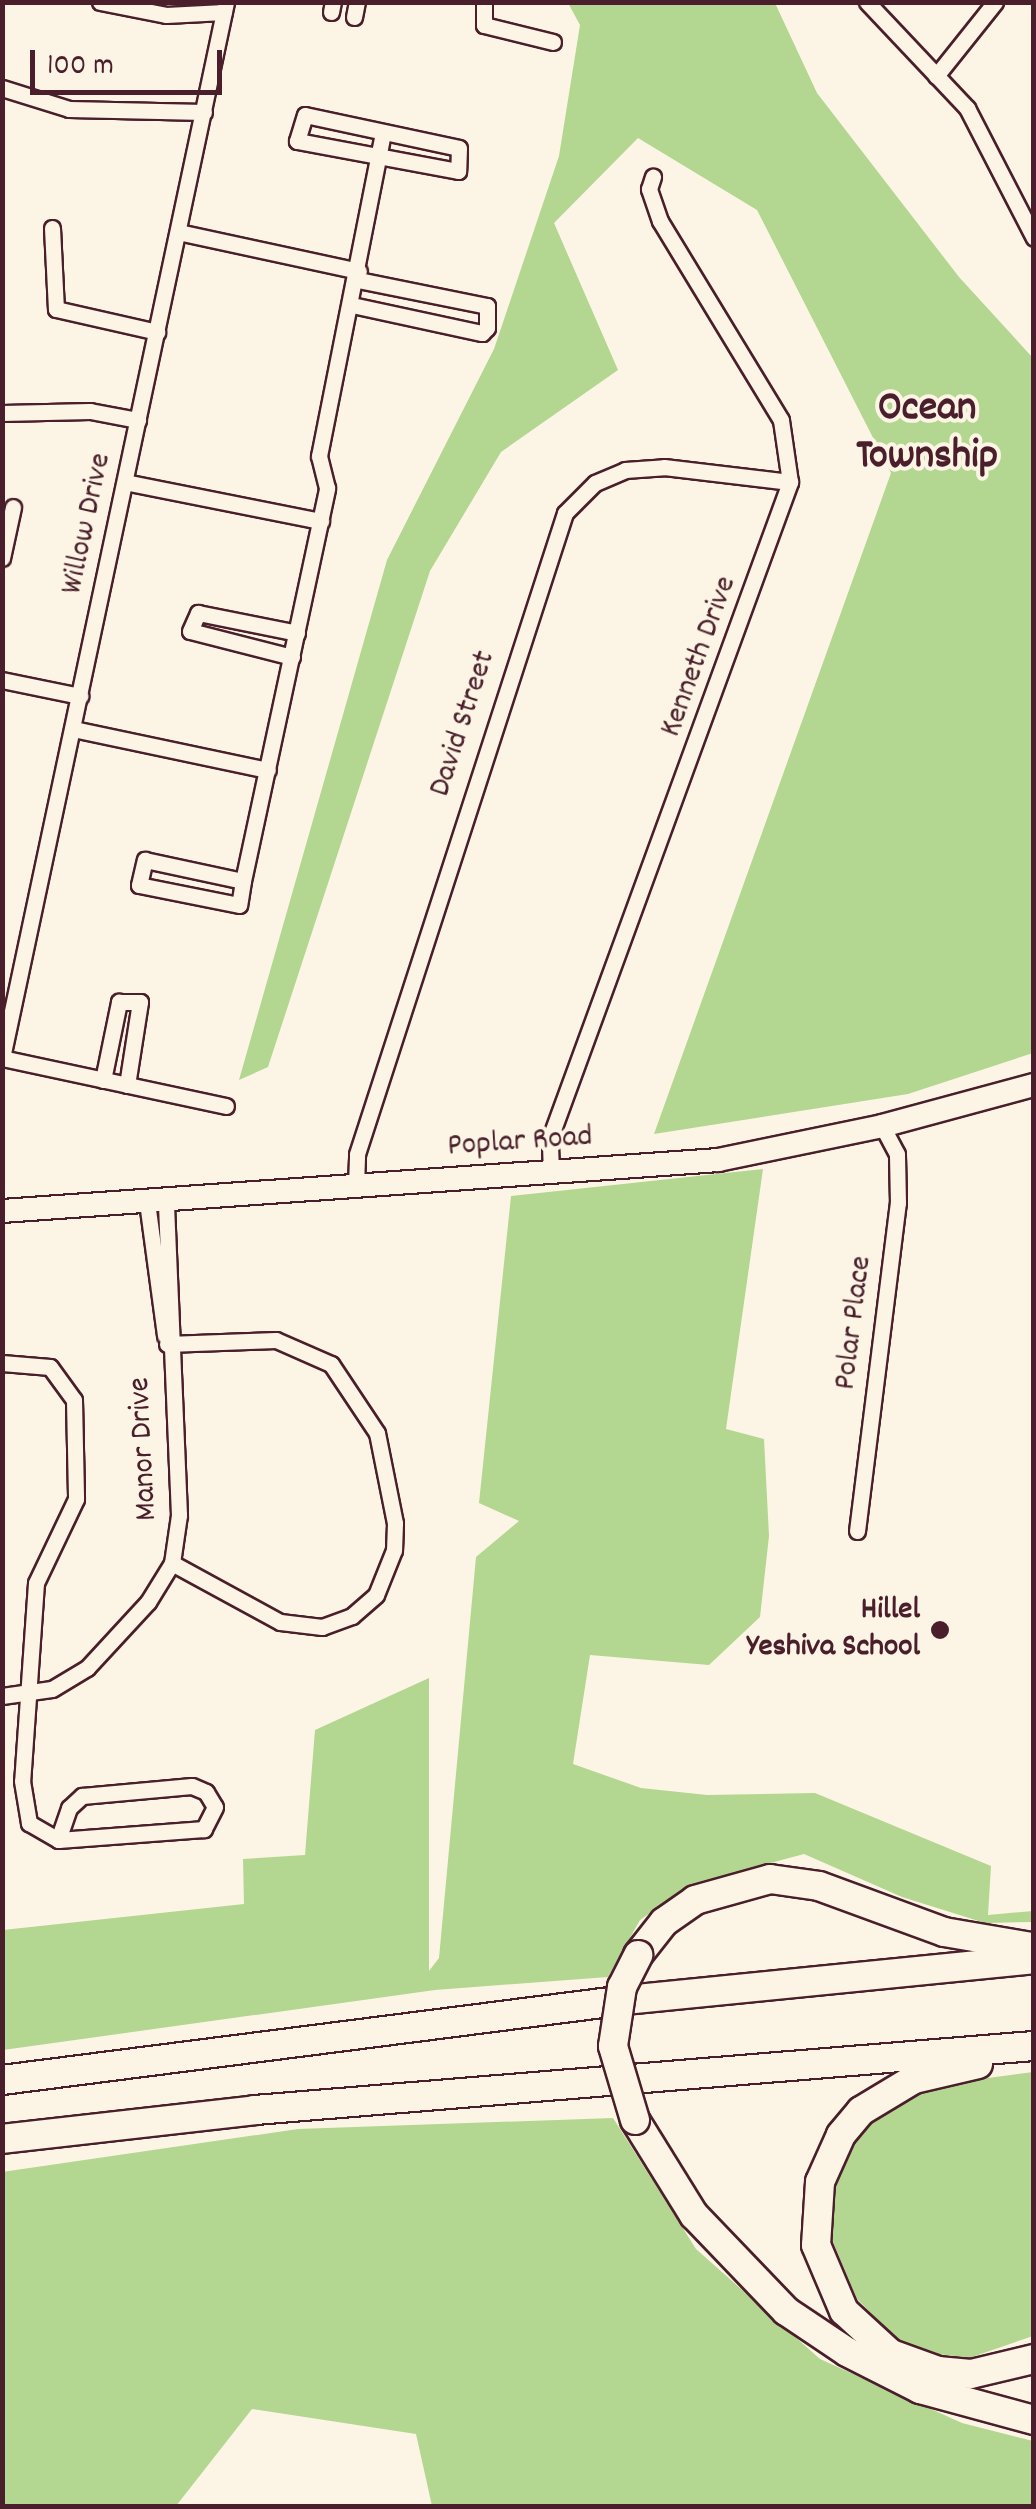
<!DOCTYPE html>
<html>
<head>
<meta charset="utf-8">
<style>
	body { margin:0 }
	#map { position:relative; width:1036px; height:2509px; overflow:hidden; background:#fcf5e5; font-family:Dekko,sans-serif }
	div>[style] { position:absolute }
	.green>* { inset:0; background:#b3d690 }
	.roads { filter:drop-shadow(2px 0 #4a1f2b) drop-shadow(-2px 0 #4a1f2b) drop-shadow(0 2px #4a1f2b) drop-shadow(0 -2px #4a1f2b) }
	.street>* { height:15px; margin:-7.5px; padding:0 7.5px; transform-origin:7.5px; border-radius:7.5px; background:#fcf5e5 }
	.secondary>* { height:22px; margin:-11px; padding:0 11px; transform-origin:11px; border-radius:11px; background:#fcf5e5 }
	.highway>* { height:28px; margin:-14px; padding:0 14px; transform-origin:14px; border-radius:14px; background:#fcf5e5 }
	.bridges { filter:drop-shadow(2px 0 #4a1f2b) drop-shadow(-2px 0 #4a1f2b) drop-shadow(0 2px #4a1f2b) drop-shadow(0 -2px #4a1f2b) }
	.highway-bridge>* { height:28px; margin:-14px; padding:0 14px; transform-origin:14px; border-radius:14px; background:#fcf5e5 }
	.dots>* { width:28px; height:28px; translate:-50% -50%; box-sizing:border-box; border:5px solid #fcf5e5; border-radius:50% }
	span { translate:-50% -50%; white-space:nowrap; text-align:center; line-height:1.15; -webkit-text-stroke:8px #fcf5e5; paint-order:stroke }
	.street-label { font-size:32px; color:#4a1f2b }
	.poi-label { font-size:32px; color:#4a1f2b; font-weight:700 }
	.right { translate:-100% -50%; text-align:right }
	.district-label { font-size:42px; color:#4a1f2b; font-weight:700 }
	.frame { position:absolute; inset:0; border:5px solid #4a1f2b; pointer-events:none }
	.scale { position:absolute; left:30px; top:50px; width:192px; height:45px; box-sizing:border-box; border:5px solid #4a1f2b; border-top:0; padding-left:12px; font-size:30px; line-height:35px; white-space:nowrap; color:#4a1f2b; -webkit-text-stroke:8px #fcf5e5; paint-order:stroke }
</style>
</head>
<body>
<div id="map">
	<div class="green">
		<div style="clip-path:polygon(568px 3px,775px 3px,817px 93px,959px 277px,1033px 358px,1033px 1053px,908px 1094px,654px 1134px,891px 473px,757px 210px,638px 138px,554px 223px,618px 370px,501px 452px,430px 571px,268px 1067px,239px 1080px,387px 560px,494px 349px,559px 156px,580px 25px)"></div>
		<div style="clip-path:polygon(763px 1169px,726px 1429px,764px 1439px,769px 1536px,760px 1617px,709px 1665px,590px 1655px,573px 1764px,641px 1788px,707px 1795px,815px 1793px,991px 1866px,988px 1915px,1033px 1911px,1033px 1922px,985px 1923px,902px 1897px,804px 1854px,691px 1884px,640px 1920px,608px 1977px,435px 1990px,3px 2050px,3px 1930px,244px 1904px,243px 1859px,305px 1855px,315px 1730px,429px 1678px,429px 1971px,439px 1958px,476px 1557px,519px 1521px,479px 1503px,511px 1196px)"></div>
		<div style="clip-path:polygon(1033px 2072px,1033px 2336px,969px 2358px,908px 2350px,857px 2299px,833px 2242px,833px 2182px,865px 2125px,936px 2085px)"></div>
		<div style="clip-path:polygon(613px 2118px,696px 2249px,820px 2359px,962px 2423px,1033px 2441px,1033px 2506px,432px 2506px,416px 2434px,252px 2409px,176px 2506px,3px 2506px,2px 2172px,298px 2129px)"></div>
	</div>
	<div class="roads">
		<div class="street">
			<div style="left:100px;top:2px;width:67px;rotate:11.1deg"></div>
			<div style="left:166px;top:15px;width:58px;rotate:-3deg"></div>
			<div style="left:484px;top:2px;width:23px;rotate:90deg"></div>
			<div style="left:484px;top:25px;width:71px;rotate:13.8deg"></div>
			<div style="left:867px;top:2px;width:146px;rotate:46.7deg"></div>
			<div style="left:967px;top:108px;width:146px;rotate:62.7deg"></div>
			<div style="left:331px;top:12px;width:10px;rotate:-79deg"></div>
			<div style="left:354px;top:17px;width:15px;rotate:-79deg"></div>
			<div style="left:936px;top:76px;width:95px;rotate:-51.4deg"></div>
			<div style="left:2px;top:88px;width:70px;rotate:17.4deg"></div>
			<div style="left:69px;top:109px;width:135px;rotate:1.3deg"></div>
			<div style="left:305px;top:115px;width:157px;rotate:12.1deg"></div>
			<div style="left:459px;top:148px;width:23px;rotate:92deg"></div>
			<div style="left:458px;top:171px;width:164px;rotate:-169.4deg"></div>
			<div style="left:297px;top:141px;width:27px;rotate:-73deg"></div>
			<div style="left:52px;top:228px;width:81px;rotate:87.2deg"></div>
			<div style="left:56px;top:309px;width:104px;rotate:12.8deg"></div>
			<div style="left:178px;top:232px;width:185px;rotate:12.2deg"></div>
			<div style="left:352px;top:305px;width:133px;rotate:12.2deg"></div>
			<div style="left:482px;top:333px;width:7px;rotate:-45deg"></div>
			<div style="left:487px;top:328px;width:22px;rotate:-90deg"></div>
			<div style="left:487px;top:306px;width:132px;rotate:-168.6deg"></div>
			<div style="left:2px;top:413px;width:88px;rotate:-1.3deg"></div>
			<div style="left:90px;top:411px;width:49px;rotate:10.6deg"></div>
			<div style="left:125px;top:482px;width:200px;rotate:11.3deg"></div>
			<div style="left:2px;top:558px;width:52px;rotate:-77.8deg"></div>
			<div style="left:292px;top:657px;width:105px;rotate:-165.7deg"></div>
			<div style="left:190px;top:631px;width:20px;rotate:-66deg"></div>
			<div style="left:198px;top:613px;width:101px;rotate:11.4deg"></div>
			<div style="left:2px;top:680px;width:80px;rotate:11.6deg"></div>
			<div style="left:73px;top:729px;width:199px;rotate:11.9deg"></div>
			<div style="left:145px;top:860px;width:100px;rotate:12.1deg"></div>
			<div style="left:243px;top:881px;width:24px;rotate:99deg"></div>
			<div style="left:239px;top:905px;width:102px;rotate:-168.7deg"></div>
			<div style="left:139px;top:885px;width:26px;rotate:-77deg"></div>
			<div style="left:243px;top:881px;width:402px;rotate:-77.9deg"></div>
			<div style="left:327px;top:488px;width:33px;rotate:-104deg"></div>
			<div style="left:319px;top:456px;width:330px;rotate:-78.8deg"></div>
			<div style="left:2px;top:1058px;width:1079px;rotate:-78.02deg"></div>
			<div style="left:2px;top:1058px;width:229px;rotate:12.1deg"></div>
			<div style="left:103px;top:1080px;width:80px;rotate:-78.4deg"></div>
			<div style="left:119px;top:1002px;width:21px"></div>
			<div style="left:140px;top:1002px;width:84px;rotate:98.9deg"></div>
			<div style="left:551px;top:1173px;width:35px;rotate:-92deg"></div>
			<div style="left:550px;top:1138px;width:699px;rotate:-69.9deg"></div>
			<div style="left:790px;top:482px;width:63px;rotate:-98.3deg"></div>
			<div style="left:781px;top:420px;width:233px;rotate:-121.3deg"></div>
			<div style="left:660px;top:221px;width:34px;rotate:-109deg"></div>
			<div style="left:649px;top:189px;width:13px;rotate:-72deg"></div>
			<div style="left:356px;top:1186px;width:32px;rotate:-88deg"></div>
			<div style="left:357px;top:1154px;width:674px;rotate:-72.02deg"></div>
			<div style="left:565px;top:513px;width:42px;rotate:-45deg"></div>
			<div style="left:595px;top:483px;width:33px;rotate:-23deg"></div>
			<div style="left:625px;top:470px;width:39px;rotate:-4deg"></div>
			<div style="left:664px;top:467px;width:127px;rotate:6.8deg"></div>
			<div style="left:147px;top:1202px;width:135px;rotate:82.3deg"></div>
			<div style="left:167px;top:1344px;width:109px;rotate:-2.1deg"></div>
			<div style="left:276px;top:1340px;width:60px;rotate:23.6deg"></div>
			<div style="left:331px;top:1364px;width:83px;rotate:56.3deg"></div>
			<div style="left:377px;top:1433px;width:92px;rotate:78.7deg"></div>
			<div style="left:395px;top:1523px;width:27px;rotate:92deg"></div>
			<div style="left:394px;top:1550px;width:48px;rotate:111.8deg"></div>
			<div style="left:376px;top:1595px;width:32px;rotate:139deg"></div>
			<div style="left:352px;top:1616px;width:32px;rotate:160deg"></div>
			<div style="left:322px;top:1627px;width:42px;rotate:-173.2deg"></div>
			<div style="left:280px;top:1622px;width:123px;rotate:-151.4deg"></div>
			<div style="left:2px;top:1363px;width:48px;rotate:4.8deg"></div>
			<div style="left:50px;top:1367px;width:41px;rotate:54deg"></div>
			<div style="left:74px;top:1400px;width:99px;rotate:88.8deg"></div>
			<div style="left:76px;top:1499px;width:93px;rotate:115.5deg"></div>
			<div style="left:36px;top:1583px;width:198px;rotate:94deg"></div>
			<div style="left:22px;top:1781px;width:43px;rotate:80.5deg"></div>
			<div style="left:29px;top:1823px;width:34px;rotate:30deg"></div>
			<div style="left:857px;top:1531px;width:331px;rotate:-82.9deg"></div>
			<div style="left:898px;top:1203px;width:49px;rotate:-91.2deg"></div>
			<div style="left:897px;top:1154px;width:32px;rotate:-118deg"></div>
			<div style="left:2px;top:1696px;width:50px;rotate:-8deg"></div>
			<div style="left:52px;top:1689px;width:41px;rotate:-31deg"></div>
			<div style="left:87px;top:1668px;width:90px;rotate:-47.3deg"></div>
			<div style="left:148px;top:1602px;width:46px;rotate:-58.4deg"></div>
			<div style="left:172px;top:1563px;width:49px;rotate:-81.7deg"></div>
			<div style="left:179px;top:1515px;width:315px;rotate:-92.4deg"></div>
			<div style="left:192px;top:1786px;width:15px;rotate:23deg"></div>
			<div style="left:206px;top:1792px;width:17px;rotate:59deg"></div>
			<div style="left:215px;top:1807px;width:25px;rotate:117deg"></div>
			<div style="left:204px;top:1829px;width:146px;rotate:175.7deg"></div>
			<div style="left:58px;top:1840px;width:34px;rotate:-71deg"></div>
			<div style="left:69px;top:1808px;width:18px;rotate:-43deg"></div>
			<div style="left:82px;top:1796px;width:110px;rotate:-5.2deg"></div>
		</div>
		<div class="secondary">
			<div style="left:2px;top:1211px;width:718px;rotate:-4.07deg"></div>
			<div style="left:718px;top:1160px;width:167px;rotate:-11.7deg"></div>
			<div style="left:882px;top:1126px;width:157px;rotate:-15.1deg"></div>
		</div>
		<div class="highway">
			<div style="left:638px;top:1955px;width:42px;rotate:-51.8deg"></div>
			<div style="left:664px;top:1922px;width:38px;rotate:-35deg"></div>
			<div style="left:695px;top:1900px;width:78px;rotate:-15.6deg"></div>
			<div style="left:770px;top:1879px;width:49px;rotate:8.1deg"></div>
			<div style="left:819px;top:1886px;width:133px;rotate:20.2deg"></div>
			<div style="left:944px;top:1932px;width:89px;rotate:9.7deg"></div>
			<div style="left:978px;top:2064px;width:66px;rotate:166.8deg"></div>
			<div style="left:914px;top:2079px;width:62px;rotate:148.9deg"></div>
			<div style="left:861px;top:2111px;width:31px;rotate:130deg"></div>
			<div style="left:841px;top:2135px;width:51px;rotate:114.1deg"></div>
			<div style="left:820px;top:2182px;width:63px;rotate:93.6deg"></div>
			<div style="left:816px;top:2245px;width:72px;rotate:67deg"></div>
			<div style="left:844px;top:2311px;width:64px;rotate:42.5deg"></div>
			<div style="left:891px;top:2354px;width:50px;rotate:19.9deg"></div>
			<div style="left:938px;top:2371px;width:33px;rotate:5deg"></div>
			<div style="left:971px;top:2374px;width:65px;rotate:-13.4deg"></div>
			<div style="left:2px;top:2080px;width:629px;rotate:-7.31deg"></div>
			<div style="left:626px;top:2000px;width:410px;rotate:-5.7deg"></div>
			<div style="left:635px;top:2120px;width:112px;rotate:58.2deg"></div>
			<div style="left:694px;top:2215px;width:133px;rotate:46.2deg"></div>
			<div style="left:786px;top:2311px;width:73px;rotate:33.9deg"></div>
			<div style="left:847px;top:2352px;width:82px;rotate:26.9deg"></div>
			<div style="left:920px;top:2389px;width:118px;rotate:15.2deg"></div>
			<div style="left:2px;top:2139px;width:255px;rotate:-6.5deg"></div>
			<div style="left:255px;top:2110px;width:782px;rotate:-4.7deg"></div>
		</div>
	</div>
	<div class="bridges">
		<div class="highway-bridge">
			<div style="left:635px;top:2120px;width:77px;rotate:-106.6deg"></div>
			<div style="left:613px;top:2046px;width:60px;rotate:-81.3deg"></div>
			<div style="left:622px;top:1987px;width:36px;rotate:-63deg"></div>
		</div>
	</div>
	<div class="dots">
		<div style="left:940px;top:1630px;background:#4a1f2b"></div>
	</div>
	<div class="street-label">
		<span style="left:88px;top:524px;rotate:-78deg">Willow Drive</span>
		<span style="left:700px;top:657px;rotate:-70deg">Kenneth Drive</span>
		<span style="left:464px;top:724px;rotate:-72deg">David Street</span>
		<span style="left:520px;top:1143px;rotate:-4deg">Poplar Road</span>
		<span style="left:855px;top:1323px;rotate:-83deg">Polar Place</span>
		<span style="left:145px;top:1449px;rotate:-93deg">Manor Drive</span>
	</div>
	<div class="poi-label">
		<span class="right" style="left:920px;top:1630px">Hillel<br>Yeshiva School</span>
	</div>
	<div class="district-label">
		<span style="left:927px;top:434px">Ocean<br>Township</span>
	</div>
	<div class="frame"></div>
	<div class="scale">100 m</div>
</div>
</body>
</html>
